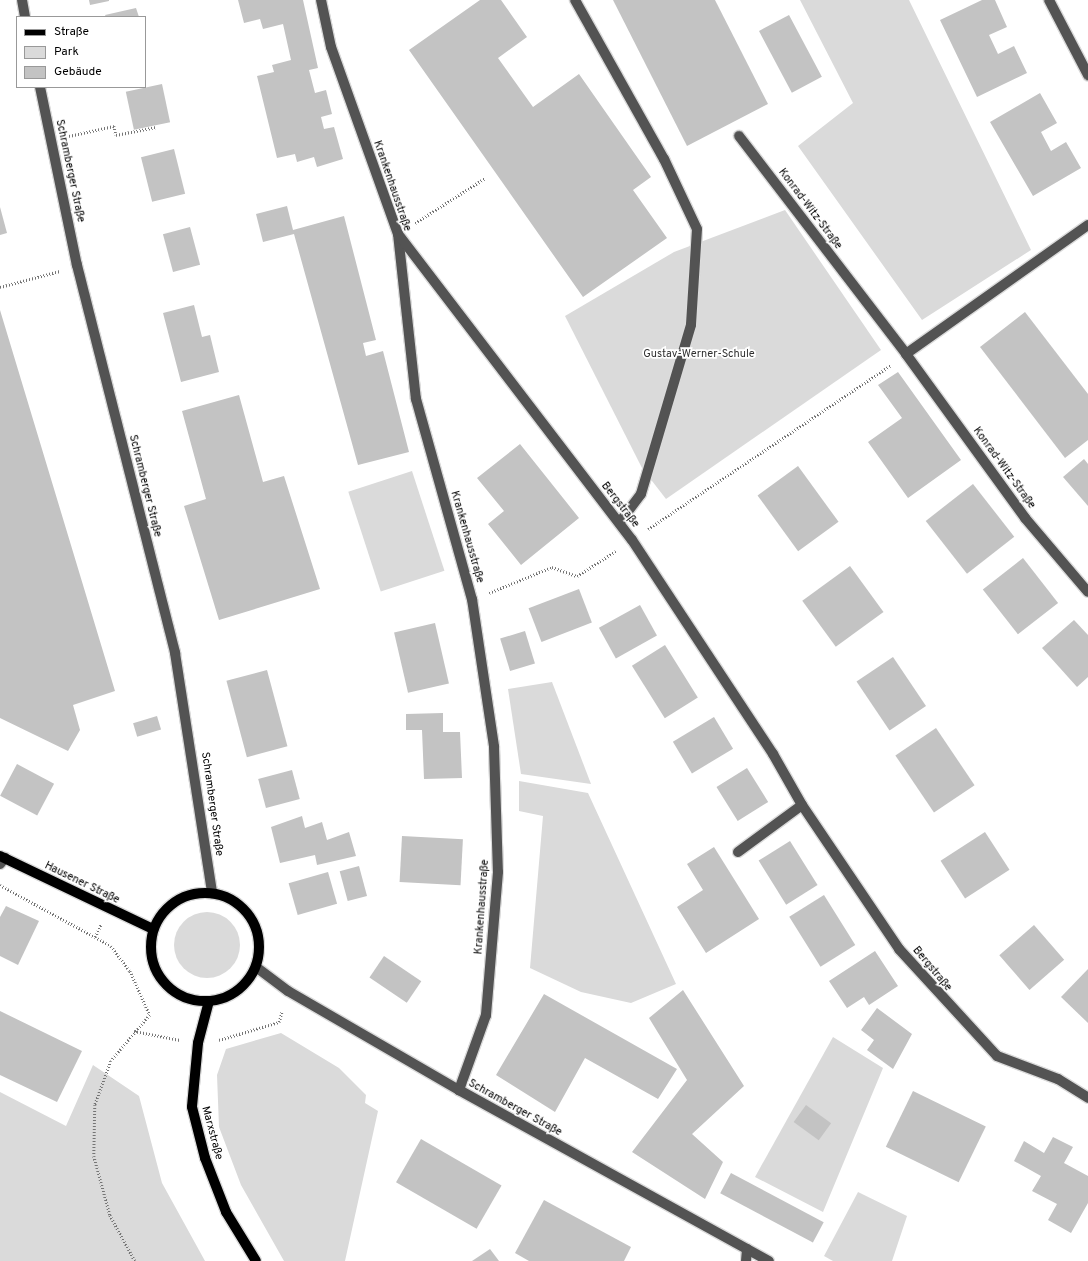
<!DOCTYPE html>
<html>
<head>
<meta charset="utf-8">
<style>
	body { margin:0 }
	#map { position:relative; width:1088px; height:1261px; overflow:hidden; background:#fff; font-family:Overpass,sans-serif }
	div>[style] { position:absolute }
	.green>* { inset:0; background:#dadada; transform-origin:0 0 }
	.round { border-radius:50% }
	.building>* { inset:0; background:#c3c3c3; transform-origin:0 0 }
	.path>* { height:2.5px; margin-top:-1.25px; transform-origin:0; background:repeating-linear-gradient(90deg,#757575 0 1px,transparent 0 3px) }
	.roads { filter:drop-shadow(1px 0 #dbdbdb) drop-shadow(-1px 0 #dbdbdb) drop-shadow(0 1px #dbdbdb) drop-shadow(0 -1px #dbdbdb) }
	.minor>* { height:10px; margin:-5px; padding:0 5px; transform-origin:5px; border-radius:5px; background:#535353 }
	.major>* { height:10px; margin:-5px; padding:0 5px; transform-origin:5px; border-radius:5px; background:#000 }
	.major>.ring { margin:-5px; padding:0; box-sizing:content-box; background:none; border:10px solid #000; border-radius:50% }
	span { translate:-50% -50%; white-space:nowrap; text-align:center; line-height:1.15; -webkit-text-stroke:3.5px #fff; paint-order:stroke }
	.street-label { font-size:11px; color:#000 }
	.park-label { font-size:11px; color:#313131 }
	.legend { position:absolute; left:16px; top:16px; width:130px; height:72px; box-sizing:border-box; background:#fff; border:1px solid #999; margin:0; padding:5px 7px; list-style:none; font-size:12px; color:#000 }
	.legend li { display:flex; align-items:center; gap:8px; height:20px }
	.legend b { width:20px; border:1px solid #999 }
</style>
</head>
<body>
<div id="map">
	<div class="green">
		<div style="clip-path:polygon(800px 0,909px 0,1031px 250px,922px 320px,798px 146px,853px 103px)"></div>
		<div style="clip-path:polygon(785px 210px,881px 350px,666px 499px,642px 468px,565px 316px,674px 252px)"></div>
		<div style="left:412px;top:471px;width:105px;height:67px;rotate:72deg"></div>
		<div style="clip-path:polygon(552px 682px,591px 784px,521px 774px,508px 689px)"></div>
		<div style="clip-path:polygon(519px 781px,588px 793px,676px 984px,631px 1003px,581px 992px,530px 968px,543px 816px,519px 811px)"></div>
		<div class="round" style="left:174px;top:912px;width:66px;height:66px"></div>
		<div style="clip-path:polygon(281px 1033px,339px 1068px,366px 1095px,365px 1103px,378px 1111px,345px 1261px,284px 1261px,241px 1185px,219px 1127px,217px 1075px,226px 1049px)"></div>
		<div style="clip-path:polygon(833px 1037px,883px 1068px,823px 1212px,755px 1177px)"></div>
		<div style="clip-path:polygon(93px 1065px,139px 1096px,162px 1183px,205px 1261px,0 1261px,0 1092px,66px 1126px)"></div>
		<div style="clip-path:polygon(858px 1192px,907px 1216px,892px 1261px,833px 1261px,824px 1256px)"></div>
	</div>
	<div class="building">
		<div style="clip-path:polygon(89px 0,109px 0,109px 1px,90px 5px)"></div>
		<div style="clip-path:polygon(238px 0,303px 0,318px 68px,309px 70px,315px 93px,326px 90px,332px 114px,321px 117px,324px 129px,334px 127px,343px 159px,317px 167px,314px 157px,297px 162px,295px 154px,277px 158px,257px 76px,274px 72px,272px 65px,291px 60px,283px 24px,263px 29px,260px 19px,244px 23px)"></div>
		<div style="clip-path:polygon(480px 0,501px 0,527px 37px,498px 58px,533px 107px,579px 74px,651px 177px,633px 190px,667px 238px,583px 297px,409px 50px)"></div>
		<div style="clip-path:polygon(613px 0,715px 0,768px 104px,687px 146px)"></div>
		<div style="clip-path:polygon(982px 0,995px 0,1007px 27px,989px 35px,998px 54px,1014px 46px,1027px 73px,977px 97px,940px 20px)"></div>
		<div style="clip-path:polygon(136px 8px,139px 17px,106px 17px,105px 15px)"></div>
		<div style="left:789px;top:15px;width:70px;height:34px;rotate:62deg"></div>
		<div style="left:162px;top:84px;width:39px;height:37px;rotate:78deg"></div>
		<div style="clip-path:polygon(1040px 93px,1057px 123px,1041px 132px,1051px 151px,1066px 142px,1081px 168px,1033px 196px,990px 122px)"></div>
		<div style="left:174px;top:149px;width:46px;height:34px;rotate:76deg"></div>
		<div style="clip-path:polygon(287px 206px,293px 230px,344px 216px,376px 340px,363px 343px,366px 356px,383px 351px,409px 452px,358px 465px,294px 234px,263px 242px,256px 214px)"></div>
		<div style="clip-path:polygon(0 207px,7px 233px,0 235px)"></div>
		<div style="left:190px;top:227px;width:39px;height:28px;rotate:75deg"></div>
		<div style="clip-path:polygon(194px 305px,202px 337px,210px 335px,219px 372px,181px 382px,163px 313px)"></div>
		<div style="clip-path:polygon(0 310px,115px 691px,73px 705px,80px 730px,68px 751px,0 718px)"></div>
		<div style="clip-path:polygon(1025px 312px,1088px 394px,1088px 440px,1065px 458px,980px 347px)"></div>
		<div style="clip-path:polygon(898px 372px,961px 460px,908px 498px,868px 442px,902px 418px,878px 385px)"></div>
		<div style="clip-path:polygon(239px 395px,263px 482px,284px 476px,320px 589px,219px 620px,184px 506px,206px 499px,182px 411px)"></div>
		<div style="clip-path:polygon(520px 444px,579px 518px,521px 565px,488px 524px,504px 511px,477px 478px)"></div>
		<div style="clip-path:polygon(1084px 459px,1088px 464px,1088px 506px,1063px 477px)"></div>
		<div style="left:798px;top:466px;width:69px;height:50px;rotate:54deg"></div>
		<div style="left:973px;top:484px;width:67px;height:60px;rotate:52deg"></div>
		<div style="left:1023px;top:558px;width:57px;height:51px;rotate:52deg"></div>
		<div style="left:850px;top:566px;width:57px;height:59px;rotate:54deg"></div>
		<div style="left:579px;top:589px;width:36px;height:54px;rotate:69deg"></div>
		<div style="left:640px;top:605px;width:35px;height:47px;rotate:61deg"></div>
		<div style="clip-path:polygon(1074px 620px,1088px 635px,1088px 677px,1077px 687px,1042px 648px)"></div>
		<div style="left:435px;top:623px;width:62px;height:42px;rotate:77deg"></div>
		<div style="left:525px;top:631px;width:34px;height:26px;rotate:73deg"></div>
		<div style="left:665px;top:645px;width:62px;height:39px;rotate:58deg"></div>
		<div style="left:893px;top:657px;width:59px;height:44px;rotate:56deg"></div>
		<div style="left:267px;top:670px;width:79px;height:42px;rotate:75deg"></div>
		<div style="clip-path:polygon(443px 713px,443px 732px,460px 732px,462px 778px,424px 779px,422px 730px,406px 730px,406px 714px)"></div>
		<div style="left:157px;top:716px;width:14px;height:25px;rotate:73deg"></div>
		<div style="left:714px;top:717px;width:37px;height:48px;rotate:59deg"></div>
		<div style="left:936px;top:728px;width:69px;height:49px;rotate:56deg"></div>
		<div style="left:17px;top:764px;width:42px;height:36px;rotate:28deg"></div>
		<div style="left:747px;top:768px;width:40px;height:36px;rotate:58deg"></div>
		<div style="left:292px;top:770px;width:30px;height:35px;rotate:75deg"></div>
		<div style="clip-path:polygon(302px 816px,305px 828px,322px 822px,327px 840px,349px 832px,356px 856px,317px 865px,315px 855px,280px 863px,271px 827px)"></div>
		<div style="left:985px;top:832px;width:45px;height:53px;rotate:57deg"></div>
		<div style="left:402px;top:836px;width:61px;height:46px;rotate:3deg"></div>
		<div style="left:790px;top:841px;width:52px;height:37px;rotate:58deg"></div>
		<div style="clip-path:polygon(714px 847px,759px 919px,706px 953px,677px 907px,703px 890px,687px 864px)"></div>
		<div style="left:359px;top:866px;width:31px;height:20px;rotate:75deg"></div>
		<div style="left:328px;top:872px;width:33px;height:41px;rotate:74deg"></div>
		<div style="left:824px;top:895px;width:59px;height:41px;rotate:58deg"></div>
		<div style="clip-path:polygon(6px 906px,39px 921px,18px 965px,0 956px,0 917px)"></div>
		<div style="left:1034px;top:925px;width:46px;height:46px;rotate:49deg"></div>
		<div style="clip-path:polygon(875px 951px,898px 986px,869px 1005px,864px 997px,847px 1008px,829px 981px)"></div>
		<div style="left:384px;top:956px;width:45px;height:26px;rotate:34deg"></div>
		<div style="clip-path:polygon(1088px 969px,1088px 1023px,1061px 997px)"></div>
		<div style="clip-path:polygon(683px 990px,744px 1086px,692px 1134px,723px 1162px,705px 1199px,632px 1152px,687px 1080px,649px 1018px)"></div>
		<div style="clip-path:polygon(544px 994px,677px 1069px,658px 1099px,585px 1058px,555px 1112px,496px 1075px)"></div>
		<div style="clip-path:polygon(877px 1008px,912px 1034px,893px 1069px,867px 1050px,874px 1040px,861px 1030px)"></div>
		<div style="clip-path:polygon(0 1011px,82px 1051px,57px 1102px,0 1075px)"></div>
		<div style="left:913px;top:1091px;width:81px;height:62px;rotate:26deg"></div>
		<div style="left:806px;top:1105px;width:31px;height:21px;rotate:36deg"></div>
		<div style="clip-path:polygon(1053px 1137px,1073px 1147px,1064px 1163px,1088px 1176px,1088px 1203px,1071px 1233px,1048px 1220px,1057px 1204px,1032px 1191px,1041px 1176px,1014px 1161px,1024px 1141px,1044px 1153px)"></div>
		<div style="left:421px;top:1139px;width:93px;height:50px;rotate:30deg"></div>
		<div style="left:731px;top:1173px;width:105px;height:23px;rotate:28deg"></div>
		<div style="clip-path:polygon(544px 1200px,631px 1247px,624px 1261px,529px 1261px,515px 1253px)"></div>
		<div style="clip-path:polygon(490px 1249px,499px 1261px,472px 1261px)"></div>
	</div>
	<div class="path">
		<div style="left:69px;top:136px;width:46px;rotate:-12.5deg"></div>
		<div style="left:114px;top:126px;width:9px;rotate:77deg"></div>
		<div style="left:116px;top:135px;width:41px;rotate:-11.3deg"></div>
		<div style="left:415px;top:223px;width:83px;rotate:-32.7deg"></div>
		<div style="left:0;top:287px;width:62px;rotate:-14.9deg"></div>
		<div style="left:648px;top:529px;width:293px;rotate:-34deg"></div>
		<div style="left:489px;top:593px;width:68px;rotate:-22.4deg"></div>
		<div style="left:552px;top:567px;width:27px;rotate:20deg"></div>
		<div style="left:577px;top:576px;width:46px;rotate:-32.7deg"></div>
		<div style="left:0;top:885px;width:108px;rotate:28.7deg"></div>
		<div style="left:95px;top:937px;width:14px;rotate:-65deg"></div>
		<div style="left:95px;top:937px;width:18px;rotate:29deg"></div>
		<div style="left:111px;top:946px;width:31px;rotate:53deg"></div>
		<div style="left:130px;top:971px;width:48px;rotate:65.6deg"></div>
		<div style="left:150px;top:1015px;width:60px;rotate:130.3deg"></div>
		<div style="left:111px;top:1061px;width:47px;rotate:110deg"></div>
		<div style="left:95px;top:1105px;width:51px;rotate:91.1deg"></div>
		<div style="left:94px;top:1156px;width:61px;rotate:74.8deg"></div>
		<div style="left:110px;top:1215px;width:52px;rotate:61.5deg"></div>
		<div style="left:134px;top:1031px;width:47px;rotate:11.1deg"></div>
		<div style="left:219px;top:1040px;width:63px;rotate:-16.7deg"></div>
		<div style="left:279px;top:1022px;width:11px;rotate:-75deg"></div>
	</div>
	<div class="roads">
		<div class="minor">
			<div style="left:22px;top:0;width:17px;rotate:80deg"></div>
			<div style="left:321px;top:0;width:48px;rotate:78deg"></div>
			<div style="left:331px;top:47px;width:199px;rotate:70.3deg"></div>
			<div style="left:398px;top:234px;width:166px;rotate:83.8deg"></div>
			<div style="left:416px;top:399px;width:208px;rotate:74.4deg"></div>
			<div style="left:472px;top:599px;width:150px;rotate:81.5deg"></div>
			<div style="left:494px;top:747px;width:125px;rotate:88.2deg"></div>
			<div style="left:498px;top:872px;width:144px;rotate:94.8deg"></div>
			<div style="left:486px;top:1015px;width:80px;rotate:109.8deg"></div>
			<div style="left:575px;top:0;width:182px;rotate:60.8deg"></div>
			<div style="left:664px;top:159px;width:77px;rotate:64.8deg"></div>
			<div style="left:697px;top:229px;width:96px;rotate:93.6deg"></div>
			<div style="left:691px;top:325px;width:176px;rotate:106.5deg"></div>
			<div style="left:641px;top:494px;width:36px;rotate:127deg"></div>
			<div style="left:1049px;top:0;width:85px;rotate:62.5deg"></div>
			<div style="left:40px;top:87px;width:182px;rotate:78.3deg"></div>
			<div style="left:77px;top:265px;width:400px;rotate:75.8deg"></div>
			<div style="left:175px;top:653px;width:243px;rotate:81.2deg"></div>
			<div style="left:739px;top:136px;width:275px;rotate:52.5deg"></div>
			<div style="left:1088px;top:225px;width:223px;rotate:144.7deg"></div>
			<div style="left:906px;top:354px;width:203px;rotate:54deg"></div>
			<div style="left:1025px;top:518px;width:97px;rotate:49.6deg"></div>
			<div style="left:398px;top:234px;width:385px;rotate:52.6deg"></div>
			<div style="left:632px;top:540px;width:256px;rotate:56.6deg"></div>
			<div style="left:773px;top:754px;width:59px;rotate:60.4deg"></div>
			<div style="left:802px;top:805px;width:174px;rotate:56deg"></div>
			<div style="left:899px;top:949px;width:145px;rotate:47.5deg"></div>
			<div style="left:997px;top:1056px;width:65px;rotate:20.7deg"></div>
			<div style="left:1058px;top:1079px;width:36px;rotate:32deg"></div>
			<div style="left:738px;top:852px;width:79px;rotate:-36.3deg"></div>
			<div style="left:0;top:864px;width:8px;rotate:-50deg"></div>
			<div style="left:256px;top:967px;width:40px;rotate:37deg"></div>
			<div style="left:288px;top:991px;width:198px;rotate:30.1deg"></div>
			<div style="left:459px;top:1090px;width:354px;rotate:28.9deg"></div>
			<div style="left:746px;top:1261px;width:12px;rotate:-85deg"></div>
		</div>
		<div class="major">
			<div style="left:0;top:856px;width:170px;rotate:25.5deg"></div>
			<div class="ring" style="left:151px;top:893px;width:98px;height:98px"></div>
			<div style="left:209px;top:1001px;width:43px;rotate:104.7deg"></div>
			<div style="left:198px;top:1043px;width:64px;rotate:95.4deg"></div>
			<div style="left:192px;top:1107px;width:53px;rotate:75.7deg"></div>
			<div style="left:205px;top:1158px;width:58px;rotate:68.7deg"></div>
			<div style="left:226px;top:1212px;width:57px;rotate:58.5deg"></div>
		</div>
	</div>
	<div class="street-label">
		<span style="left:70px;top:171px;rotate:78deg">Schramberger Straße</span>
		<span style="left:392px;top:186px;rotate:71deg">Krankenhausstraße</span>
		<span style="left:810px;top:209px;rotate:53deg">Konrad-Witz-Straße</span>
		<span style="left:1004px;top:468px;rotate:54deg">Konrad-Witz-Straße</span>
		<span style="left:145px;top:486px;rotate:76deg">Schramberger Straße</span>
		<span style="left:620px;top:505px;rotate:52deg">Bergstraße</span>
		<span style="left:467px;top:537px;rotate:74deg">Krankenhausstraße</span>
		<span style="left:212px;top:804px;rotate:82deg">Schramberger Straße</span>
		<span style="left:82px;top:883px;rotate:26deg">Hausener Straße</span>
		<span style="left:482px;top:907px;rotate:-86deg">Krankenhausstraße</span>
		<span style="left:932px;top:969px;rotate:50deg">Bergstraße</span>
		<span style="left:515px;top:1108px;rotate:29deg">Schramberger Straße</span>
		<span style="left:212px;top:1133px;rotate:75deg">Marxstraße</span>
	</div>
	<div class="park-label">
		<span style="left:699px;top:354px">Gustav-Werner-Schule</span>
	</div>
	<ul class="legend">
	<li><b style="height:5px;background:#000"></b>Straße</li>
	<li><b style="height:11px;background:#dadada"></b>Park</li>
	<li><b style="height:11px;background:#c3c3c3"></b>Gebäude</li>
	</ul>
</div>
</body>
</html>
